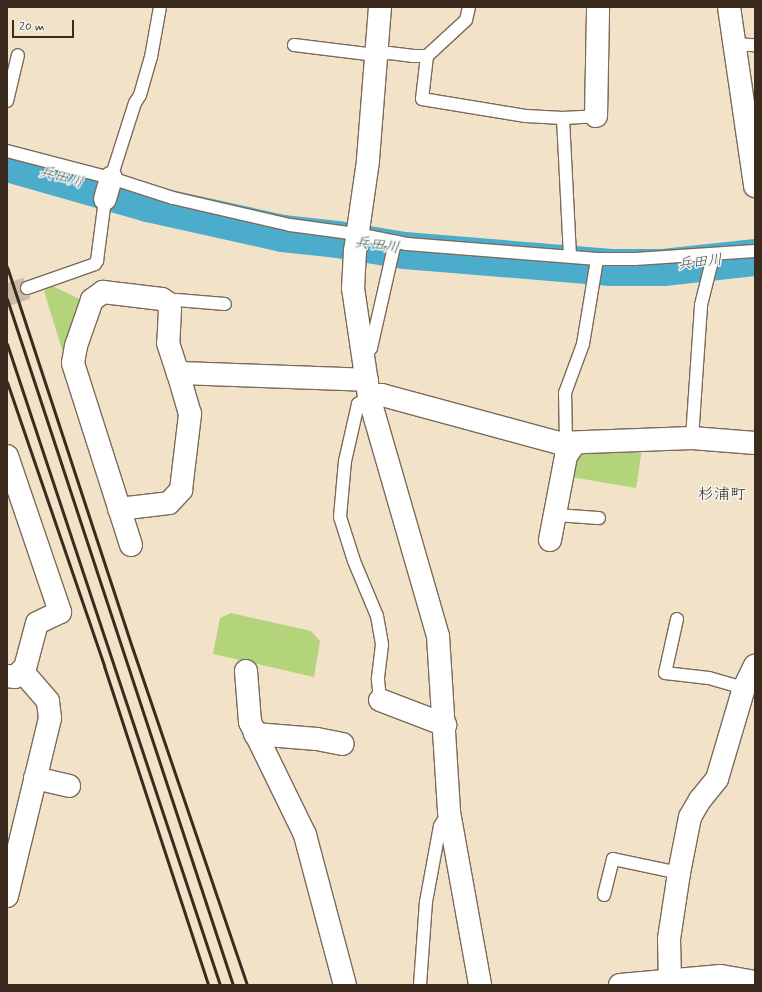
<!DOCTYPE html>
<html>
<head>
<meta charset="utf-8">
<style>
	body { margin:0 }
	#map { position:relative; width:762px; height:992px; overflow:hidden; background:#f1e2c8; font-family:Mynerve,"Klee One",sans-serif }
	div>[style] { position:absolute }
	.green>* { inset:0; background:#b4d47b }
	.river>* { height:37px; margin:-18.5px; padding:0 18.5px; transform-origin:18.5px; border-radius:18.5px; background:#4caccb }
	.street-tunnel>* { height:22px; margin-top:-11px; transform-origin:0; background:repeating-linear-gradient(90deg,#cdbda6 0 22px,transparent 0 33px) }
	.roads { filter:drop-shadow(1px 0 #7b6a5a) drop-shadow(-1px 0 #7b6a5a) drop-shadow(0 1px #7b6a5a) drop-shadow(0 -1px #7b6a5a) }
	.lane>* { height:12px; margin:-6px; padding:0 6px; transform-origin:6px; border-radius:6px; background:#fff }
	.street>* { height:22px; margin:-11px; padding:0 11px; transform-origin:11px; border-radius:11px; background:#fff }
	.rail>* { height:3px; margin:-1.5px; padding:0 1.5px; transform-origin:1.5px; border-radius:1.5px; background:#3b2a1e }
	span { translate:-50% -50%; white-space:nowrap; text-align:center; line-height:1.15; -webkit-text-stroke:3px #f6f6f2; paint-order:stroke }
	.water-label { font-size:15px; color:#41585b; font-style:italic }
	.quarter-label { font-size:16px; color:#3b2a1e }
	.frame { position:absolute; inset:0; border:8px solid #3b2a1e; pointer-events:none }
	.scale { position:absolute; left:12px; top:20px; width:62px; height:18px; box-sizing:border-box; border:2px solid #3b2a1e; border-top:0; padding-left:5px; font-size:12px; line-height:14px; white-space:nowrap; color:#3b2a1e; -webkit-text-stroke:3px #f6f6f2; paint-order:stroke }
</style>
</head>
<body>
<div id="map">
	<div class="green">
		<div style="clip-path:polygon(52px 286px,82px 300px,64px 356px,44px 291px)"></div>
		<div style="clip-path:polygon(589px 449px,642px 449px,636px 488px,571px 477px,574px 462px)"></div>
		<div style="clip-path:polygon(231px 613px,311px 631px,320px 641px,314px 677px,213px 654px,220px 618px)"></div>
	</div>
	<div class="river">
		<div style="left:7px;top:163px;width:146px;rotate:15.9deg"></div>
		<div style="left:147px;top:203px;width:138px;rotate:12.5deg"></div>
		<div style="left:282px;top:233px;width:55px;rotate:6.2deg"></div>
		<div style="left:337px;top:239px;width:68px;rotate:9.3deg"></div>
		<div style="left:404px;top:250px;width:207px;rotate:4.7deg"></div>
		<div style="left:610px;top:267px;width:53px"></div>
		<div style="left:663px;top:267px;width:93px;rotate:-6.2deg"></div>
	</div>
	<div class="street-tunnel">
		<div style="left:7px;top:295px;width:21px;rotate:-19deg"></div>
	</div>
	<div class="roads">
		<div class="lane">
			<div style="left:733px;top:44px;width:22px;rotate:3deg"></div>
			<div style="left:294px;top:45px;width:82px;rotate:7deg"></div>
			<div style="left:375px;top:55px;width:14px;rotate:-8deg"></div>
			<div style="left:389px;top:53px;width:23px;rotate:7deg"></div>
			<div style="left:412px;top:56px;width:15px"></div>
			<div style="left:427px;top:56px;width:53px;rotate:-42.7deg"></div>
			<div style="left:466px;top:20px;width:13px;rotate:-77deg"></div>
			<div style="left:427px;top:56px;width:43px;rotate:96.6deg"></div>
			<div style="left:422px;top:99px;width:105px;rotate:9.3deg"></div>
			<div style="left:526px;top:116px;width:37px;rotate:3deg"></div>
			<div style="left:563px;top:118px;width:33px;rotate:-3deg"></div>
			<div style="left:7px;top:101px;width:47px;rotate:-76.6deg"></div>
			<div style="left:563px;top:118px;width:138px;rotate:87.1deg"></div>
			<div style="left:7px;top:151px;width:107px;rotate:14.6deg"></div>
			<div style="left:111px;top:178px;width:65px;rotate:17.9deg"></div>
			<div style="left:173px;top:198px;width:120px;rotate:13deg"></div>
			<div style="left:290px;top:225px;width:68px;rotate:7.7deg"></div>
			<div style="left:357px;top:234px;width:51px;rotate:11.3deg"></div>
			<div style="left:407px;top:244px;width:191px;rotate:4.5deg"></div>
			<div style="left:597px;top:259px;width:38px"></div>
			<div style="left:635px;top:259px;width:120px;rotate:-3.8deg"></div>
			<div style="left:111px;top:178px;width:79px;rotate:-72.3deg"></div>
			<div style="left:135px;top:103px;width:9px;rotate:-58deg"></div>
			<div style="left:140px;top:95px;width:40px;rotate:-74deg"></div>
			<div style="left:151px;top:57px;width:51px;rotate:-79.8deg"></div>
			<div style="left:27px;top:288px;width:72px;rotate:-19.4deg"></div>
			<div style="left:95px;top:264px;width:4px;rotate:-56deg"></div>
			<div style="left:97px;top:261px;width:63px;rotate:-82.6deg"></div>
			<div style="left:168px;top:303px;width:9px;rotate:-18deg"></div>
			<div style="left:177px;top:300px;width:48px;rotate:4.8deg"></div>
			<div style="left:365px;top:356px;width:10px;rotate:-53deg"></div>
			<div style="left:371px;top:348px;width:109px;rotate:-77.2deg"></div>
			<div style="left:369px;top:397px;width:13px;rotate:148deg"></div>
			<div style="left:358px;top:404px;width:58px;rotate:102.8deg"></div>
			<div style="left:345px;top:461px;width:56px;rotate:95.1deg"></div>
			<div style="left:340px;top:517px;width:46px;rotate:72.3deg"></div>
			<div style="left:354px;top:561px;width:60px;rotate:67.3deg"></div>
			<div style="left:377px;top:616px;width:29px;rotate:80deg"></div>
			<div style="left:382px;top:645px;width:35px;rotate:97deg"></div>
			<div style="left:378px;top:680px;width:20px;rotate:84deg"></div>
			<div style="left:692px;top:438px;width:133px;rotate:-86.1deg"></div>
			<div style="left:701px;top:305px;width:41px;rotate:-76deg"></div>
			<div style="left:711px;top:265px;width:11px;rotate:-90deg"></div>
			<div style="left:566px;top:443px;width:50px;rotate:-91.1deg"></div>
			<div style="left:565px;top:393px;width:52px;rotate:-69.8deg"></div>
			<div style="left:583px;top:344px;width:86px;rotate:-80.6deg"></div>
			<div style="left:555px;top:515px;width:44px;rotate:3.9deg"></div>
			<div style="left:677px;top:619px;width:55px;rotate:102.5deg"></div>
			<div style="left:665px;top:673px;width:44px;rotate:6.5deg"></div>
			<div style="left:709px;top:678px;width:36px;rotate:16deg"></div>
			<div style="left:604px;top:895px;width:37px;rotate:-76deg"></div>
			<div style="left:613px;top:859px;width:67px;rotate:12deg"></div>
			<div style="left:420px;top:985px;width:83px;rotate:-85.9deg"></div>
			<div style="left:426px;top:902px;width:77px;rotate:-79.6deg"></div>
			<div style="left:440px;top:826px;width:15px;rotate:-58deg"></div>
		</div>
		<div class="street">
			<div style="left:380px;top:7px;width:154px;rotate:94.5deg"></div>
			<div style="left:368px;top:161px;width:91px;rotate:98.2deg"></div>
			<div style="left:355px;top:251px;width:37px;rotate:93deg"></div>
			<div style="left:353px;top:288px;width:110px;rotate:81.6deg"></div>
			<div style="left:369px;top:397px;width:249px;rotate:73.9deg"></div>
			<div style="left:438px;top:636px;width:176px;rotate:86.4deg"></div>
			<div style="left:449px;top:812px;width:176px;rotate:79.8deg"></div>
			<div style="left:729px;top:7px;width:181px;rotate:81.7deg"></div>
			<div style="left:596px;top:116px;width:109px;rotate:-88.9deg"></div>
			<div style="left:105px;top:199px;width:22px;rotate:-74deg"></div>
			<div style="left:369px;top:397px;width:13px;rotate:-9deg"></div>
			<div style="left:382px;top:395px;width:183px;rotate:15.2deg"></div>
			<div style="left:559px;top:443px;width:133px;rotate:-2.2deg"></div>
			<div style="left:692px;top:438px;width:63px;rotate:4.5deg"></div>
			<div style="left:7px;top:456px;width:165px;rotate:71.2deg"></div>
			<div style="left:60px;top:612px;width:25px;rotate:154deg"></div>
			<div style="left:37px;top:623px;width:47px;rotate:104.9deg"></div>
			<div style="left:25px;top:668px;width:13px;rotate:138deg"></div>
			<div style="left:15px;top:677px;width:8px;rotate:-173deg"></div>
			<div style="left:119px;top:509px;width:50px;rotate:-6.8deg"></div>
			<div style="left:169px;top:503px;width:18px;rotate:-47deg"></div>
			<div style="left:181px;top:490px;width:77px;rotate:-83.2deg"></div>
			<div style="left:190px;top:414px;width:43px;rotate:-106.3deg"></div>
			<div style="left:550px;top:540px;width:86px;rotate:-79.2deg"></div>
			<div style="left:566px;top:456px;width:16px;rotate:-55deg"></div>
			<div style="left:131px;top:545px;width:191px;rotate:-107.7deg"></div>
			<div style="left:73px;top:363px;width:17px;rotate:-80deg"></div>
			<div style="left:76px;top:346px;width:49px;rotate:-70.8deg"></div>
			<div style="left:92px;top:300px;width:14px;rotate:-36deg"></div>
			<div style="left:103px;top:292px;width:59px;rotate:6.8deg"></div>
			<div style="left:162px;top:299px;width:7px;rotate:34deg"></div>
			<div style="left:168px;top:303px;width:7px;rotate:74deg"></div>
			<div style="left:170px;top:310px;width:33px;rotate:93deg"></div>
			<div style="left:168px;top:343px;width:32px;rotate:72deg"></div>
			<div style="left:178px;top:373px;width:189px;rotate:2.1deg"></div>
			<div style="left:246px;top:671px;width:51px;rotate:85.5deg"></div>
			<div style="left:250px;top:722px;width:126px;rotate:64deg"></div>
			<div style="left:305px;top:835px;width:155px;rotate:75.1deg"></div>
			<div style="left:380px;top:700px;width:70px;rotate:21deg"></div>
			<div style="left:255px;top:734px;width:62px;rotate:4.6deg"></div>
			<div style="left:317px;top:739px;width:26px;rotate:11deg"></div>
			<div style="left:35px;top:778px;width:35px;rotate:13deg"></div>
			<div style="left:7px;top:896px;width:183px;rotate:-76.4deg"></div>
			<div style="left:50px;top:718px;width:17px;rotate:-97deg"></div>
			<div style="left:48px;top:701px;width:40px;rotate:-131deg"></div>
			<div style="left:670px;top:980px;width:41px;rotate:-91.4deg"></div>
			<div style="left:669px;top:939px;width:67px;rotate:-81.4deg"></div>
			<div style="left:679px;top:873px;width:57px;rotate:-78.9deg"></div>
			<div style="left:690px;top:817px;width:20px;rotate:-60deg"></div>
			<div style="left:700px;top:800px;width:27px;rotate:-51deg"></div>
			<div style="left:717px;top:779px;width:95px;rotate:-73.5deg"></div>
			<div style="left:744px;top:688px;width:25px;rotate:-64deg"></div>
			<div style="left:620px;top:985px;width:101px;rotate:-5.1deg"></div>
			<div style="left:721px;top:976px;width:35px;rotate:10deg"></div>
		</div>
	</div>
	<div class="rail">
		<div style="left:7px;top:267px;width:403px;rotate:71.8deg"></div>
		<div style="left:133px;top:650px;width:354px;rotate:71.2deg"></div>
		<div style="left:7px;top:299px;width:722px;rotate:71.77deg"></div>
		<div style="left:7px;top:344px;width:675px;rotate:71.62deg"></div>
		<div style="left:7px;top:382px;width:300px;rotate:71.1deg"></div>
		<div style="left:104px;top:666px;width:336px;rotate:71.9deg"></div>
	</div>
	<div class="water-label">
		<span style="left:61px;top:178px;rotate:16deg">兵田川</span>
		<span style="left:377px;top:246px;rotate:8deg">兵田川</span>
		<span style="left:700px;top:263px;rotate:-6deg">兵田川</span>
	</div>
	<div class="quarter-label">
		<span style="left:722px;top:495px">杉浦町</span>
	</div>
	<div class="frame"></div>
	<div class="scale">20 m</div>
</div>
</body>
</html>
